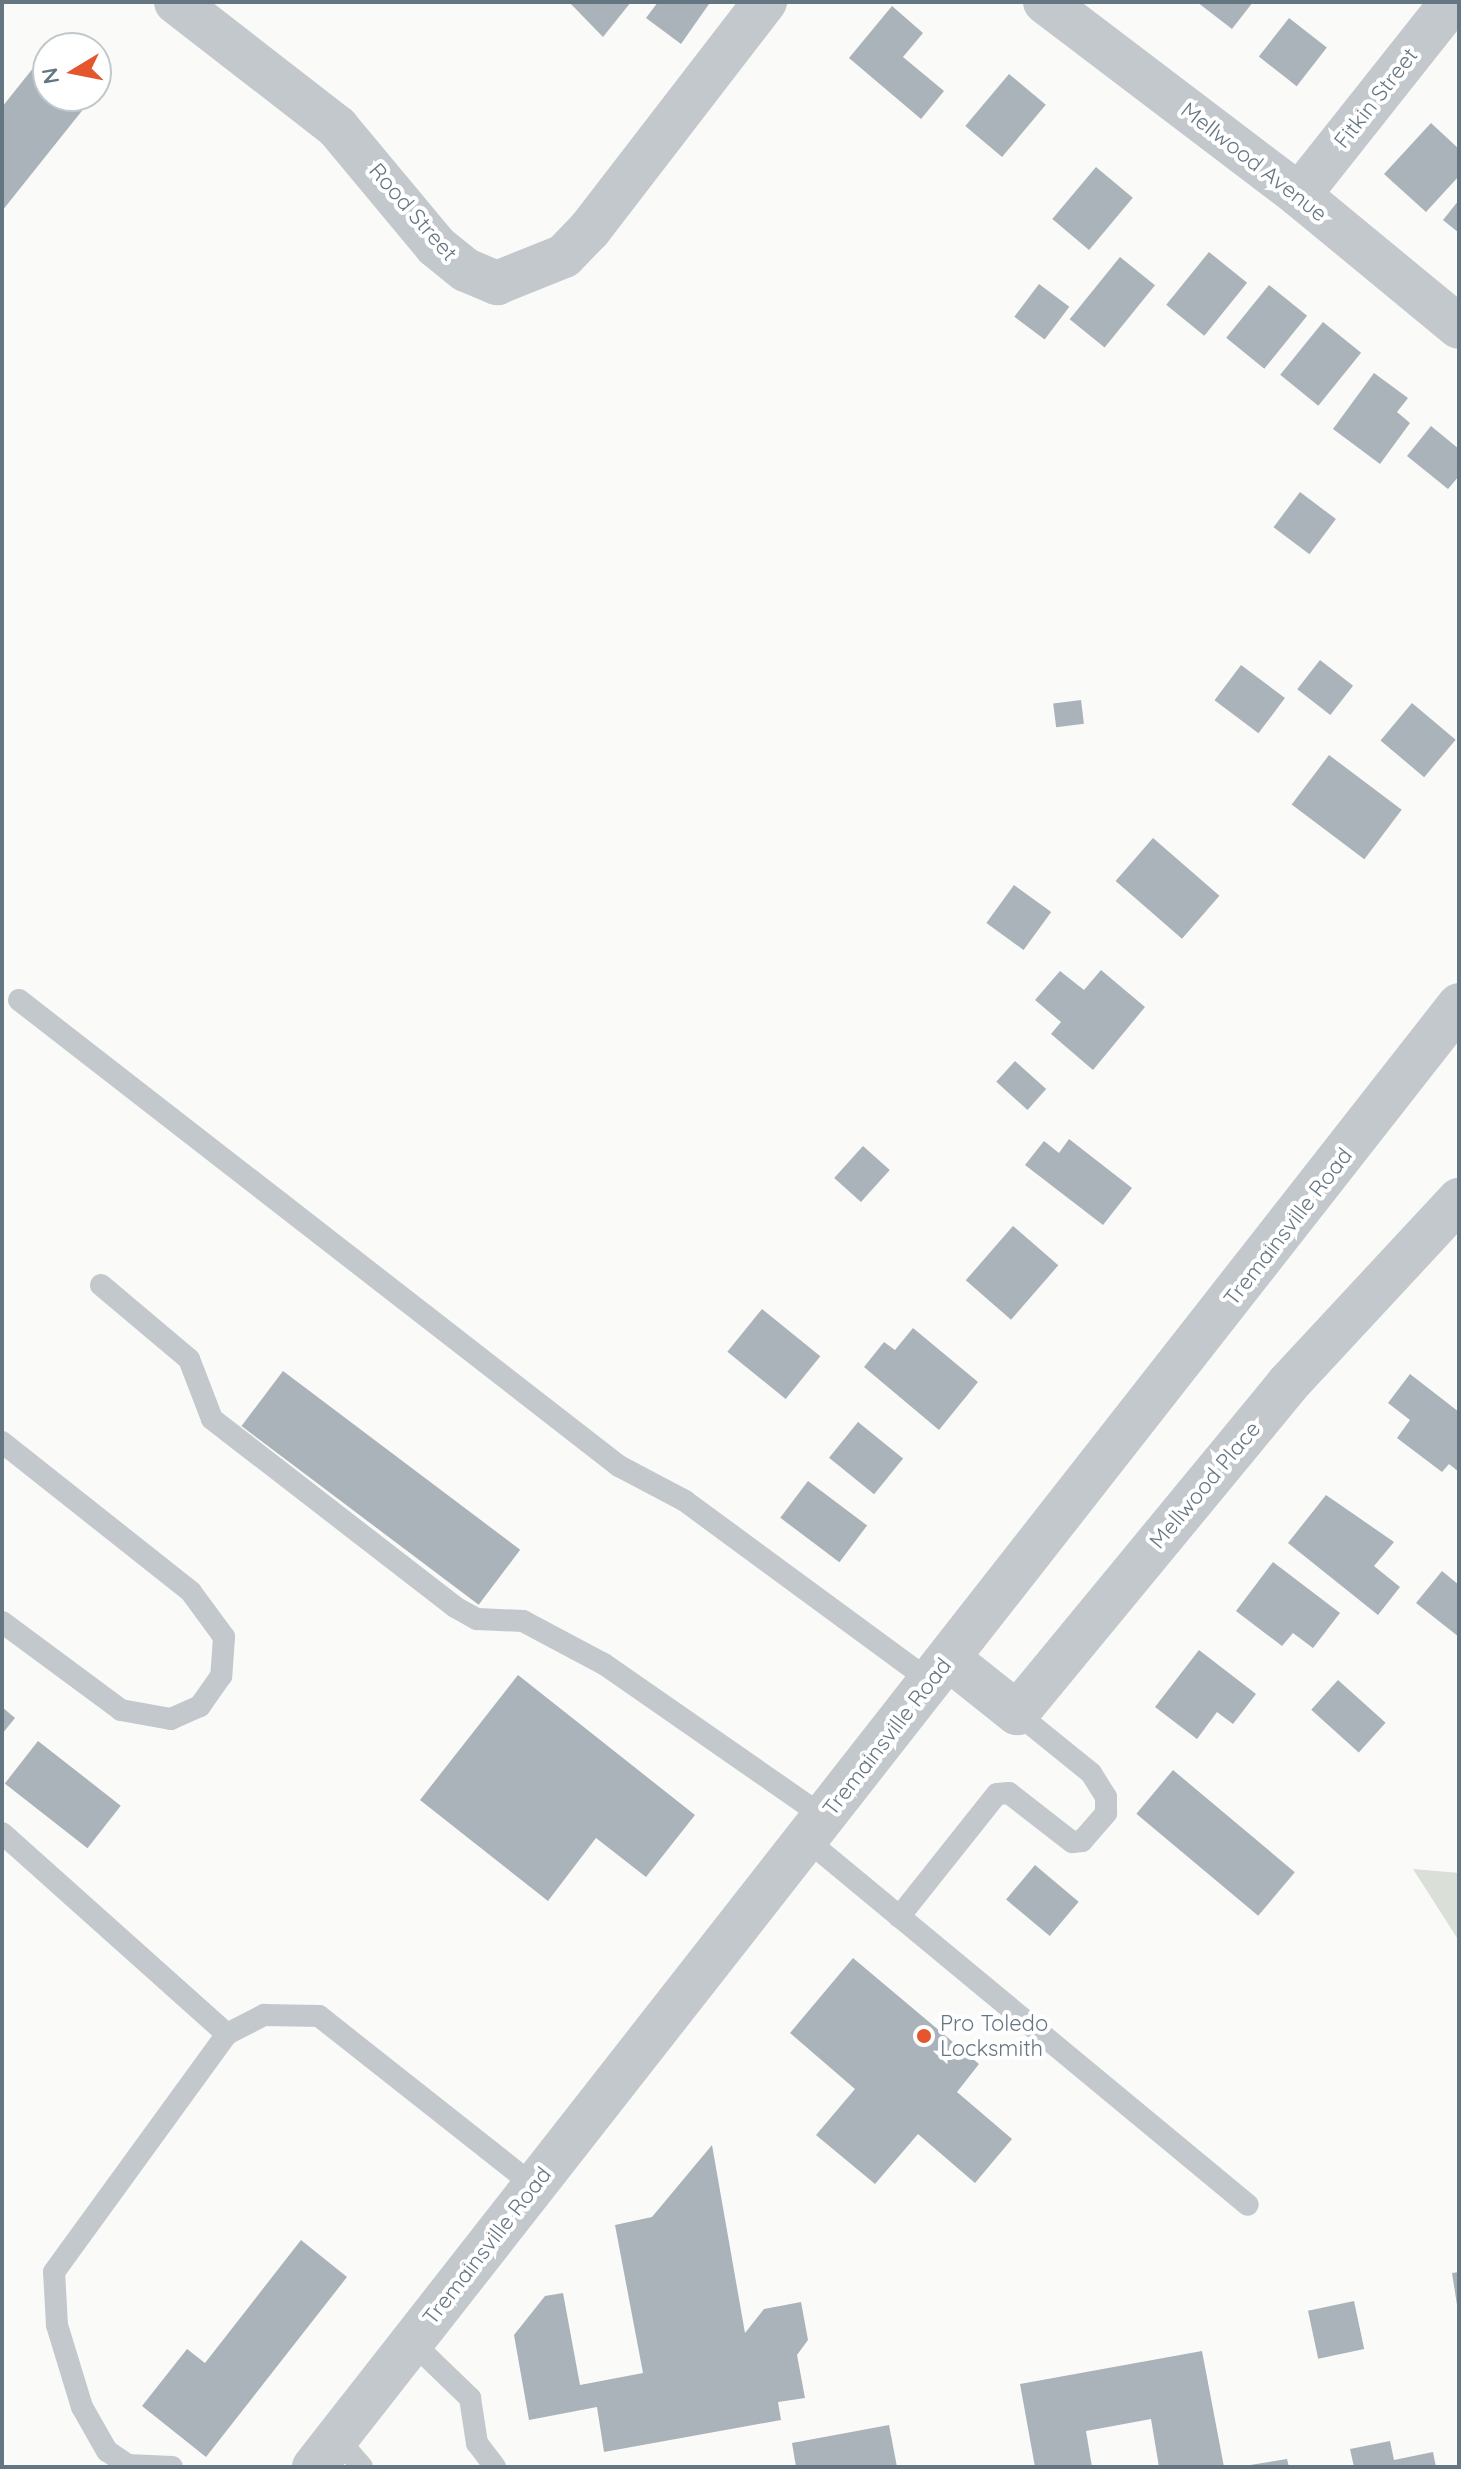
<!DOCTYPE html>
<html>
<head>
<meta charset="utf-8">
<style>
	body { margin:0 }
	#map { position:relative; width:1461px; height:2469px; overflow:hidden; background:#fafaf8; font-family:Quicksand,sans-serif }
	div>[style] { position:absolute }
	.green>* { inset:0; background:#dadfd7 }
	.building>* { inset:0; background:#aab3b9; transform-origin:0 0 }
	.service>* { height:22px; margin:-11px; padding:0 11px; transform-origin:11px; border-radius:11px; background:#c3c8cc }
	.minor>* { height:44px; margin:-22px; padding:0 22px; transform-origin:22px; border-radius:22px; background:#c3c8cc }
	.tertiary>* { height:44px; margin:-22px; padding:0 22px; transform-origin:22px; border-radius:22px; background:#c3c8cc }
	.dots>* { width:22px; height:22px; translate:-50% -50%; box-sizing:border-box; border:4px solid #fff; border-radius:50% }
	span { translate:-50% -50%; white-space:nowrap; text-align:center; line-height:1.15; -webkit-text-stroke:8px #fff; paint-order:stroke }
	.street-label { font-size:22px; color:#657683 }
	.poi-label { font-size:22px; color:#657683 }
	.left { translate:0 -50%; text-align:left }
	.frame { position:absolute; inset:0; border:4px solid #657683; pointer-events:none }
	.north { position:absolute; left:32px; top:32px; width:80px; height:80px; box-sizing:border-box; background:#fff; border:2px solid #c1c8cd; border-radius:50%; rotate:260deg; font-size:22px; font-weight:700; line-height:32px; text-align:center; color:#657683 }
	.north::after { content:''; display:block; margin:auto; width:28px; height:36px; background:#e4572e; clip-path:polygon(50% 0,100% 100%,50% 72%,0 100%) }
</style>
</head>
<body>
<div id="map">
	<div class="green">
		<div style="clip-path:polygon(1413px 1869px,1459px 1873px,1459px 1941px)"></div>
	</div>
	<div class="building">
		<div style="clip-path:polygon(569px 2px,631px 2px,603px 37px)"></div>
		<div style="clip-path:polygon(658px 2px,707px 2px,709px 4px,681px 44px,646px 18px)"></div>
		<div style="clip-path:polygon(1197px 2px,1253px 2px,1232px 29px)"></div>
		<div style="clip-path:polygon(892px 6px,923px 33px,903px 57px,944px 91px,921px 119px,849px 58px)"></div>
		<div style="left:1289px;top:18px;width:48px;height:49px;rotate:38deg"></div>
		<div style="clip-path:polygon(34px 67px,48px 78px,48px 96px,71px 96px,85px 107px,2px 211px,2px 107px)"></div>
		<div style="left:1009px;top:74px;width:48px;height:68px;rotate:40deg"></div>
		<div style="clip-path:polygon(1431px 123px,1459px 149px,1459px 176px,1426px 212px,1384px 174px)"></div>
		<div style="left:1096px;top:167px;width:48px;height:68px;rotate:40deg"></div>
		<div style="clip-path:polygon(1459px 200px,1459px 233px,1443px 220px)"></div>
		<div style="left:1209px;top:252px;width:49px;height:68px;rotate:39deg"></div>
		<div style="left:1120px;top:257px;width:45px;height:80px;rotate:39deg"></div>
		<div style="left:1039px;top:284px;width:38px;height:41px;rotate:37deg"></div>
		<div style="left:1269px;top:285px;width:49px;height:68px;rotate:39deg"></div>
		<div style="left:1323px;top:322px;width:49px;height:68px;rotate:39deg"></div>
		<div style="clip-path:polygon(1374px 373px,1408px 398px,1397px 412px,1410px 423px,1380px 464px,1333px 429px)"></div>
		<div style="clip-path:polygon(1431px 426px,1459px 449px,1459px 476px,1448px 489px,1407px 456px)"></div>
		<div style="left:1300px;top:492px;width:45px;height:44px;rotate:37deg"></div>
		<div style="left:1320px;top:660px;width:42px;height:37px;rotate:38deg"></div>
		<div style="left:1241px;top:665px;width:55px;height:44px;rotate:37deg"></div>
		<div style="left:1081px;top:700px;width:24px;height:28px;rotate:83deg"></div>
		<div style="left:1412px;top:703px;width:57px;height:49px;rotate:40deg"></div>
		<div style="left:1329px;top:755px;width:91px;height:62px;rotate:37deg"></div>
		<div style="left:1153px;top:838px;width:88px;height:57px;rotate:41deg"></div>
		<div style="left:1014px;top:885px;width:46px;height:47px;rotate:36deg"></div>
		<div style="clip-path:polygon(1101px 970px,1145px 1007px,1093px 1070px,1051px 1034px,1061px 1022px,1035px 1000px,1060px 971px,1084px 990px)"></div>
		<div style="left:1015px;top:1061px;width:42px;height:28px;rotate:42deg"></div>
		<div style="clip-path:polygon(1069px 1139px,1132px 1188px,1103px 1225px,1025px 1165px,1044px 1141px,1059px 1153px)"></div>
		<div style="left:863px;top:1146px;width:36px;height:43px;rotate:42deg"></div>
		<div style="left:1013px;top:1226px;width:60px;height:72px;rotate:41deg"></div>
		<div style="left:762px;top:1309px;width:75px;height:55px;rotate:39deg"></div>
		<div style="clip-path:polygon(913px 1328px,978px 1382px,939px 1430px,864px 1367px,884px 1342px,895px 1350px)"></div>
		<div style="left:283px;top:1371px;width:297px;height:69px;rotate:37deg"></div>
		<div style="clip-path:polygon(1410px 1374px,1459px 1412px,1459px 1472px,1449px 1464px,1442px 1472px,1397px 1438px,1410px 1420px,1388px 1403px)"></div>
		<div style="left:858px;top:1422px;width:58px;height:46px;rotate:39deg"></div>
		<div style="left:808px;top:1481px;width:74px;height:46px;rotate:37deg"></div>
		<div style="clip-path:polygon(1326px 1495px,1394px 1542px,1374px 1566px,1400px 1587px,1378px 1615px,1288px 1543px)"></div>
		<div style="clip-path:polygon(1273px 1562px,1340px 1613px,1313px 1648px,1293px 1633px,1282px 1646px,1236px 1611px)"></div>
		<div style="clip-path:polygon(1442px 1571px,1459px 1585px,1459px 1637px,1416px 1603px)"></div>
		<div style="clip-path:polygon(1199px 1650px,1256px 1694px,1233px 1724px,1217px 1712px,1197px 1739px,1155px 1707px)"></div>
		<div style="clip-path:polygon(518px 1675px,695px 1815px,646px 1877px,596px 1838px,548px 1901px,420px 1800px)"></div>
		<div style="left:1338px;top:1680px;width:64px;height:40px;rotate:42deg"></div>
		<div style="clip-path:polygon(2px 1707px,15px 1718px,2px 1734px)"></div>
		<div style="left:38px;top:1741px;width:105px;height:54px;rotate:38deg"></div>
		<div style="left:1173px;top:1770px;width:159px;height:57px;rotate:40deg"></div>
		<div style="left:1035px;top:1865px;width:57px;height:45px;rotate:40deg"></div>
		<div style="clip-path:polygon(853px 1958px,979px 2064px,957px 2092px,1012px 2139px,975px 2183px,918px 2134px,875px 2184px,816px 2135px,855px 2089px,790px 2033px)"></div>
		<div style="clip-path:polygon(712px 2145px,745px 2333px,764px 2309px,801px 2302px,808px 2340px,797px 2355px,805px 2398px,778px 2402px,781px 2420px,604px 2452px,597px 2407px,529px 2420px,514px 2335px,545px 2296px,563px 2293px,580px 2385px,643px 2373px,615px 2225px,652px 2217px)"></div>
		<div style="clip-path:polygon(301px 2240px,347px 2277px,206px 2457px,142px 2406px,187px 2349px,205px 2363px)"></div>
		<div style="clip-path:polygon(1459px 2272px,1459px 2304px,1457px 2305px,1452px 2273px)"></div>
		<div style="left:1354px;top:2301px;width:49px;height:47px;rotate:78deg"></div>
		<div style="clip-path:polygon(1202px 2351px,1224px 2467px,1159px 2467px,1151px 2419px,1086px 2431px,1092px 2467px,1035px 2467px,1020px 2384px)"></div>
		<div style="clip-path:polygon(889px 2425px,897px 2467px,796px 2467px,792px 2443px)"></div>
		<div style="clip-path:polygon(1390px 2441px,1394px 2460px,1433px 2452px,1436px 2467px,1354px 2467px,1350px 2449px)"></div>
		<div style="clip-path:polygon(1287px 2459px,1289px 2467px,1251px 2467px,1250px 2465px)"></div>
	</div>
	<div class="service">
		<div style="left:19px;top:1000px;width:760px;rotate:37.84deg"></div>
		<div style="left:619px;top:1466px;width:75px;rotate:27.9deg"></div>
		<div style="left:685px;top:1501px;width:305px;rotate:36.3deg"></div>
		<div style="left:101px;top:1285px;width:115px;rotate:40.1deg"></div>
		<div style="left:189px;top:1359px;width:64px;rotate:69deg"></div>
		<div style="left:212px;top:1419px;width:307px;rotate:37.7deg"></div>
		<div style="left:455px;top:1607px;width:25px;rotate:29deg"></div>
		<div style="left:477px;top:1619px;width:46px;rotate:2.5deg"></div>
		<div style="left:523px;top:1621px;width:92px;rotate:28deg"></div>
		<div style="left:604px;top:1664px;width:268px;rotate:34.8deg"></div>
		<div style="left:2px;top:1442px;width:241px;rotate:38.4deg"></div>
		<div style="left:191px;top:1592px;width:56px;rotate:53.7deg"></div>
		<div style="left:224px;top:1637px;width:39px;rotate:94deg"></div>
		<div style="left:221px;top:1676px;width:37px;rotate:125deg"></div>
		<div style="left:200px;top:1706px;width:32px;rotate:156deg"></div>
		<div style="left:171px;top:1719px;width:51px;rotate:-169.8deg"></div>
		<div style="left:121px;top:1710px;width:148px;rotate:-143.5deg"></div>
		<div style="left:2px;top:1833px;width:302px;rotate:41.8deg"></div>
		<div style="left:807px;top:1840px;width:572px;rotate:39.61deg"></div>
		<div style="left:899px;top:1917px;width:157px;rotate:-51.5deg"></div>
		<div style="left:997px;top:1794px;width:12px;rotate:-5deg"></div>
		<div style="left:1009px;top:1793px;width:80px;rotate:37.9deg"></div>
		<div style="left:1072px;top:1842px;width:10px;rotate:-6deg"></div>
		<div style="left:1082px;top:1841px;width:37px;rotate:-49deg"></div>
		<div style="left:1106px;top:1813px;width:16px;rotate:-90deg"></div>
		<div style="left:1106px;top:1797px;width:28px;rotate:-122deg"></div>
		<div style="left:1091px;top:1773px;width:95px;rotate:-141deg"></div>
		<div style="left:412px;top:2342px;width:81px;rotate:44deg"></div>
		<div style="left:470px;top:2398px;width:46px;rotate:81.2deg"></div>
		<div style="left:477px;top:2443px;width:30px;rotate:53deg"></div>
		<div style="left:337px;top:2438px;width:38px;rotate:49deg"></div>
		<div style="left:172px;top:2467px;width:44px;rotate:-177.4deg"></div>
		<div style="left:128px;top:2465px;width:25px;rotate:-146deg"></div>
		<div style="left:107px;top:2451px;width:51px;rotate:-119.6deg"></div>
		<div style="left:82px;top:2407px;width:86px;rotate:-107deg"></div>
		<div style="left:57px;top:2325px;width:53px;rotate:-93.2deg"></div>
		<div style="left:54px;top:2272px;width:294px;rotate:-54deg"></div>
		<div style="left:227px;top:2034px;width:42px;rotate:-27.2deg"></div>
		<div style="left:264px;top:2015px;width:55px;rotate:1deg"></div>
		<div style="left:319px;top:2016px;width:274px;rotate:38.3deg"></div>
	</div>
	<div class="minor">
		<div style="left:176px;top:2px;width:204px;rotate:37.8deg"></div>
		<div style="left:337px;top:127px;width:155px;rotate:50.2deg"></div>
		<div style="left:436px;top:246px;width:38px;rotate:39deg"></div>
		<div style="left:466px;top:270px;width:34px;rotate:23deg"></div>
		<div style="left:497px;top:283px;width:72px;rotate:-21.9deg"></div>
		<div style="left:564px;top:256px;width:37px;rotate:-46deg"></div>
		<div style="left:590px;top:229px;width:287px;rotate:-52.4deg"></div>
		<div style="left:1045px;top:2px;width:319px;rotate:37.2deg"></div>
		<div style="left:1299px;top:195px;width:207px;rotate:39.5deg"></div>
		<div style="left:1299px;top:195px;width:246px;rotate:-51.6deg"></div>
		<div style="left:949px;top:1659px;width:87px;rotate:38.5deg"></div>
		<div style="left:1017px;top:1713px;width:425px;rotate:-50.5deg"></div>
		<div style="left:1287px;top:1385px;width:253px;rotate:-47.1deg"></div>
	</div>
	<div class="tertiary">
		<div style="left:314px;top:2467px;width:1857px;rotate:-51.93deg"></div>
	</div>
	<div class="dots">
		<div style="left:924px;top:2036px;background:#e4572e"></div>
	</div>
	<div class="street-label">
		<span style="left:1376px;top:98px;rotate:-52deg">Fitkin Street</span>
		<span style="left:1254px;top:162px;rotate:38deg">Mellwood Avenue</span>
		<span style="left:413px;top:212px;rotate:49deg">Rood Street</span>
		<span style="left:1288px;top:1227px;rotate:-52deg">Tremainsville Road</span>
		<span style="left:1205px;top:1485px;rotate:-50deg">Mellwood Place</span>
		<span style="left:887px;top:1737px;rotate:-52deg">Tremainsville Road</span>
		<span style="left:487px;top:2246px;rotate:-52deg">Tremainsville Road</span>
	</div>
	<div class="poi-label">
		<span class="left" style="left:940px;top:2036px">Pro Toledo<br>Locksmith</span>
	</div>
	<div class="frame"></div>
	<div class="north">N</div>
</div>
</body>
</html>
